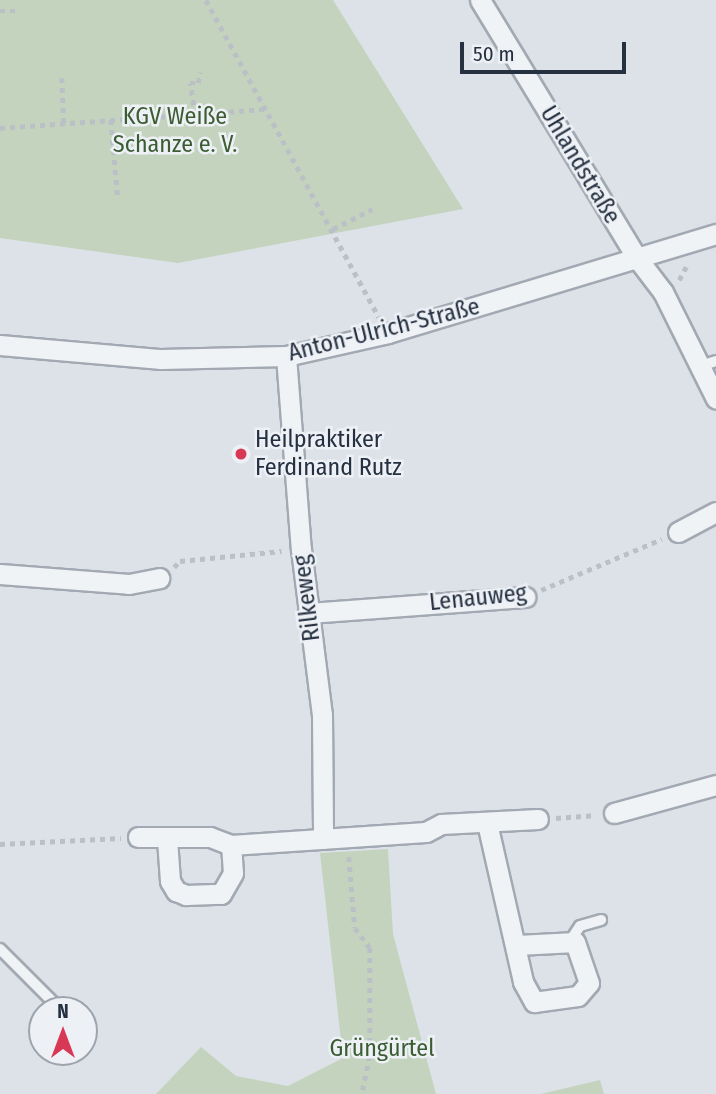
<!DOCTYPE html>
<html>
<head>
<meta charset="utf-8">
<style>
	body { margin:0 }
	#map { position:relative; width:716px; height:1094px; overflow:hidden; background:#dde2e8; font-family:"Fira Sans Condensed",sans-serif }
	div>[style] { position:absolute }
	.green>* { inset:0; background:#c4d3be }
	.path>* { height:4.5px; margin-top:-2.25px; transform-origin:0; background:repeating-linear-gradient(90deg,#bbc0c7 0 5px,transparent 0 10px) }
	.roads { filter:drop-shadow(2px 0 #a2a9b2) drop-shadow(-2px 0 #a2a9b2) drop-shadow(0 2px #a2a9b2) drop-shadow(0 -2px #a2a9b2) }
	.service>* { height:10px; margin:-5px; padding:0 5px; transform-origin:5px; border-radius:5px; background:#f0f3f6 }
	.minor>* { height:19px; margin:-9.5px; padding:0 9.5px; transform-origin:9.5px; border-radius:9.5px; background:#f0f3f6 }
	.dots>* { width:19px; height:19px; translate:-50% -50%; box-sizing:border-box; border:4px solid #edf1f6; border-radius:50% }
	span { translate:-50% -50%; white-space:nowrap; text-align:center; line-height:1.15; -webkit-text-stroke:5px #edf1f6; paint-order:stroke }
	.park-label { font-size:24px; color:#3c5d32 }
	.street-label { font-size:24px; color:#253040 }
	.poi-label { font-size:24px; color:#253040 }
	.left { translate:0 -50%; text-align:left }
	.north { position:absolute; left:28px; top:996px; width:70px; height:70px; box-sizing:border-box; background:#edf1f6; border:2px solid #9da4ad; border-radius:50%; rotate:0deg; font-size:19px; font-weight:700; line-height:28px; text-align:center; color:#253040 }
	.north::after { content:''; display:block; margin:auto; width:24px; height:32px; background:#d93756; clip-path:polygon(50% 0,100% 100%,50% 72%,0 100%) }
	.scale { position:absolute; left:460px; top:42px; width:166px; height:32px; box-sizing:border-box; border:4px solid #253040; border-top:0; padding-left:9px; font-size:21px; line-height:24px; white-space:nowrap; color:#253040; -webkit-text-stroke:5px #edf1f6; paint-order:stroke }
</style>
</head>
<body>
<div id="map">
	<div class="green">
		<div style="clip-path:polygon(0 0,333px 0,463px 209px,178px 263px,0 238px)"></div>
		<div style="clip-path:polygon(388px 849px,393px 934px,436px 1094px,156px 1094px,201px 1047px,236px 1076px,288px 1086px,343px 1058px,320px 853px)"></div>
		<div style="clip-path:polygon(600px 1080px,604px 1094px,541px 1094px)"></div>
	</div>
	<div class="path">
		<div style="left:206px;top:0;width:361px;rotate:61.4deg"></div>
		<div style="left:0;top:11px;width:19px"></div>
		<div style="left:62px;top:78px;width:46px;rotate:87.5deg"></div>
		<div style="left:195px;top:115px;width:32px;rotate:-99deg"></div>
		<div style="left:190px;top:83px;width:8px"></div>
		<div style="left:198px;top:83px;width:11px;rotate:-80deg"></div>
		<div style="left:111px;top:120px;width:80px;rotate:85deg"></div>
		<div style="left:0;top:128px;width:267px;rotate:-4.1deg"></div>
		<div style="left:333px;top:229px;width:44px;rotate:-27.1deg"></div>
		<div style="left:679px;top:280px;width:19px;rotate:-62deg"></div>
		<div style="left:174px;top:567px;width:8px;rotate:-45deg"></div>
		<div style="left:180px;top:561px;width:102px;rotate:-5.6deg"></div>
		<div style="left:541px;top:590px;width:131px;rotate:-22.9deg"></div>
		<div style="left:556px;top:818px;width:40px;rotate:-4.3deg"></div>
		<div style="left:0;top:844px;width:121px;rotate:-2.8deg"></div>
		<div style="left:349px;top:857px;width:71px;rotate:85.2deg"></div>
		<div style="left:355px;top:928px;width:25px;rotate:53deg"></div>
		<div style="left:370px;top:948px;width:108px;rotate:90deg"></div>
		<div style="left:370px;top:1056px;width:39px;rotate:102deg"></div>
	</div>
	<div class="roads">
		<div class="service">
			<div style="left:700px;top:366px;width:17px;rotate:-17deg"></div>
			<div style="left:570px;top:941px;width:18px;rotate:-56deg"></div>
			<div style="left:580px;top:926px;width:22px;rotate:-16deg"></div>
			<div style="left:0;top:949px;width:86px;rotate:45deg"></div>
		</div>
		<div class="minor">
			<div style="left:480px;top:0;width:302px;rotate:58.7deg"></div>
			<div style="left:637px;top:258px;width:43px;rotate:52.6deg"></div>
			<div style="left:663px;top:292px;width:119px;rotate:63.6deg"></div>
			<div style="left:0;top:345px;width:162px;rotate:5deg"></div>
			<div style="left:161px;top:359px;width:125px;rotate:-1.4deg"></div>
			<div style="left:286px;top:356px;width:105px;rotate:-12.7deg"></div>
			<div style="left:388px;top:333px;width:343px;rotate:-16.8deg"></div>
			<div style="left:286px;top:356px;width:194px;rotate:85.6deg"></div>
			<div style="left:301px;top:549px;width:167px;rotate:82.8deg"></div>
			<div style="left:322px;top:715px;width:124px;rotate:89.5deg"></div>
			<div style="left:678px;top:532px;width:43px;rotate:-27.8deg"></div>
			<div style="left:0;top:574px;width:129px;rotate:4.4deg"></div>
			<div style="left:129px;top:584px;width:31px;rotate:-11deg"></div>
			<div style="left:308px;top:613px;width:218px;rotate:-4.2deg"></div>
			<div style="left:614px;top:813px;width:106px;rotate:-15.4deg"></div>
			<div style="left:487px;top:823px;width:163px;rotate:77.2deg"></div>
			<div style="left:523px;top:982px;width:23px;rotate:61deg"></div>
			<div style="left:534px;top:1002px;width:44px;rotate:-7.8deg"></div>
			<div style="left:578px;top:996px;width:17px;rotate:-50deg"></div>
			<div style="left:589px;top:983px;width:43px;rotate:-108.9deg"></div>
			<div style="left:575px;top:942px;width:58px;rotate:177deg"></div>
			<div style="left:138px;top:837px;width:72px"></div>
			<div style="left:210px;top:837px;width:22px;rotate:21deg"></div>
			<div style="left:231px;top:845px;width:195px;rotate:-3.8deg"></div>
			<div style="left:426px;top:832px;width:17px;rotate:-28deg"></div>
			<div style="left:441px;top:824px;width:97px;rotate:-3deg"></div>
			<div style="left:167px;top:839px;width:42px;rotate:85.9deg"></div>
			<div style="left:170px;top:881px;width:12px;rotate:59deg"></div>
			<div style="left:176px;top:891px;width:11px;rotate:22deg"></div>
			<div style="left:186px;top:895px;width:35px;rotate:-2deg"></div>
			<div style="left:221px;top:894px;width:24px;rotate:-60deg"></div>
			<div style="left:233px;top:873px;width:28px;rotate:-94deg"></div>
		</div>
	</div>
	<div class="dots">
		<div style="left:241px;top:454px;background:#d93756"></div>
	</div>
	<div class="park-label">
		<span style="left:175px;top:131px">KGV Weiße<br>Schanze e. V.</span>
		<span style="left:382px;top:1049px">Grüngürtel</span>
	</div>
	<div class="street-label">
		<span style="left:580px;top:165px;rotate:59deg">Uhlandstraße</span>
		<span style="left:384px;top:330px;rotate:-14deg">Anton-Ulrich-Straße</span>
		<span style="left:307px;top:598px;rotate:-97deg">Rilkeweg</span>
		<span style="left:478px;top:598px;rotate:-6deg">Lenauweg</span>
	</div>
	<div class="poi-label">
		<span class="left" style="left:255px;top:454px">Heilpraktiker<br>Ferdinand Rutz</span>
	</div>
	<div class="north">N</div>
	<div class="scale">50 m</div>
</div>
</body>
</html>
